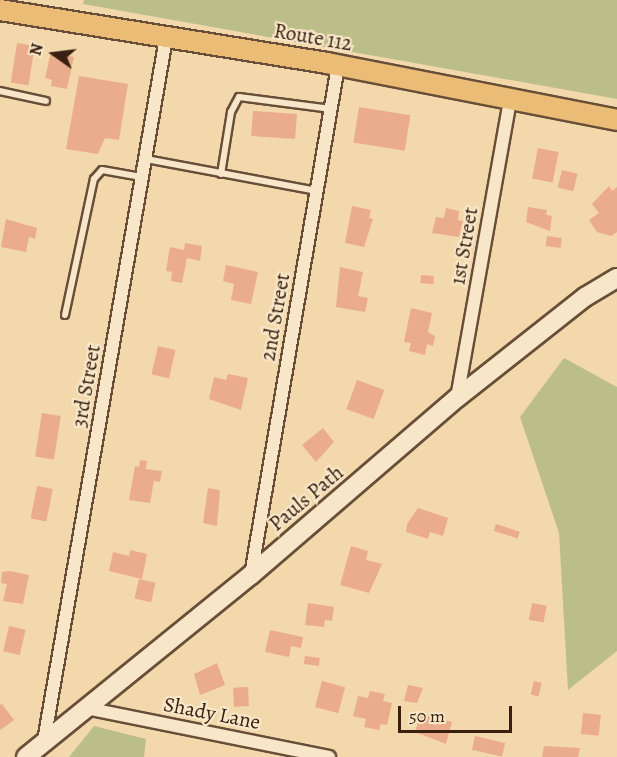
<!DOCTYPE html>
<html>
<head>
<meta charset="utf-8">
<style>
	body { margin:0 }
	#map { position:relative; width:617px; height:757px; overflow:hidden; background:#f3d8ab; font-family:Alegreya,serif }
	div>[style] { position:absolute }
	.green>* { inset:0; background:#bbbe88 }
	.building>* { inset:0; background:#ebac8b; transform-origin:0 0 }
	.roads { filter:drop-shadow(2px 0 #684e38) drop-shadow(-2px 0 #684e38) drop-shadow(0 2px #684e38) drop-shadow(0 -2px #684e38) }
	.lane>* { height:6px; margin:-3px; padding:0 3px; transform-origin:3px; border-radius:3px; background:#f7e6c8 }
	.street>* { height:12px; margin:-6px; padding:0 6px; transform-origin:6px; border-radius:6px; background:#f7e6c8 }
	.secondary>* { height:18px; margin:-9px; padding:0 9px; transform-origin:9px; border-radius:9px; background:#f7e6c8 }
	.primary>* { height:20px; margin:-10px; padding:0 10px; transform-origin:10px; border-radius:10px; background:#eabc76 }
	span { translate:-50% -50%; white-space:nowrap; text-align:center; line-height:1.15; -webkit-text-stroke:4.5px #f7e6c8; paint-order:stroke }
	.street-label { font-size:21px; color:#392011 }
	.north { position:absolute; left:24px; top:24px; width:60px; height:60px; -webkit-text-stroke:4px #f7e6c8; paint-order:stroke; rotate:284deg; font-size:16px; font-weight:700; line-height:24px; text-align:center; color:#392011 }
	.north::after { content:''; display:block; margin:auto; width:21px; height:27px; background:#392011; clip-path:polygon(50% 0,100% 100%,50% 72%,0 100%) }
	.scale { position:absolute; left:398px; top:706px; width:114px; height:27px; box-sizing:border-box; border:3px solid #392011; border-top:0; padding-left:8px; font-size:18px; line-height:21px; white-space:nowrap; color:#392011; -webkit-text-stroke:4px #f7e6c8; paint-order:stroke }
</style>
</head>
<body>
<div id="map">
	<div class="green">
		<div style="clip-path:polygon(84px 0,617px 0,617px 99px,83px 4px)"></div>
		<div style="clip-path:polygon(564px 358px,617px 387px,617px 651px,568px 690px,559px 533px,520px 417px)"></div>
		<div style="clip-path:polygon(94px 726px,146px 739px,144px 757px,69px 757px)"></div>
	</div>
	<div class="building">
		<div style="left:17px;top:43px;width:18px;height:40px;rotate:9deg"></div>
		<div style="clip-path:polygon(51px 52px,74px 57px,67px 89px,51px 86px,52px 80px,45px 78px)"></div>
		<div style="clip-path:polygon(79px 76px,128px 84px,119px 140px,105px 138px,98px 154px,66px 149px)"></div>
		<div style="left:359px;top:107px;width:52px;height:36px;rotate:9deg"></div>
		<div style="left:253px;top:111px;width:44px;height:25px;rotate:4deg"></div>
		<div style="left:538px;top:148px;width:21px;height:31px;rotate:11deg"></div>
		<div style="left:562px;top:170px;width:16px;height:18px;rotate:14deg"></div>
		<div style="clip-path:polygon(609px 186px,612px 191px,617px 187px,617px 232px,611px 236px,597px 232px,589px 220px,599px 213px,592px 204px)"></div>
		<div style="clip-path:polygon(352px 206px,371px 210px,369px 218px,373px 219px,364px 247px,345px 243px)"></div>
		<div style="clip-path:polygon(528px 207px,547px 210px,546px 215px,552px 216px,550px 231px,526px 222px)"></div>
		<div style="clip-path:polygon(446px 208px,459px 211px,458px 220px,463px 221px,459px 237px,432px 233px,436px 217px,444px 218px)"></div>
		<div style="clip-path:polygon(6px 219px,37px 228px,35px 239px,29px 237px,26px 252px,1px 247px)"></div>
		<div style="left:547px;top:236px;width:15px;height:10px;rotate:8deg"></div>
		<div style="clip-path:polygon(185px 243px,202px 246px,200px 261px,187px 258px,182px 283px,171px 281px,172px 272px,166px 271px,170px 247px,184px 250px)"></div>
		<div style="clip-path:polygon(226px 265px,258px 272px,251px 304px,231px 300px,234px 284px,223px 281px)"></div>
		<div style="clip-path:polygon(340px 267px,363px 272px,358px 296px,368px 298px,365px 312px,336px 307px)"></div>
		<div style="left:421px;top:275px;width:13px;height:8px;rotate:4deg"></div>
		<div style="clip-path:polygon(411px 308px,432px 313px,428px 332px,435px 336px,433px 346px,427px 344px,425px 355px,409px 351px,411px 343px,404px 342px)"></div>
		<div style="left:158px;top:346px;width:18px;height:29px;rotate:13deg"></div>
		<div style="clip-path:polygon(228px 374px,248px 378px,241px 410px,209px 399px,214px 377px,226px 380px)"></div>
		<div style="left:357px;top:380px;width:29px;height:31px;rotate:20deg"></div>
		<div style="left:42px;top:413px;width:19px;height:44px;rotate:9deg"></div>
		<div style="clip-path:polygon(323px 428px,334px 442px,316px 462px,302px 445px)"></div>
		<div style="clip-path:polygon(140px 460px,147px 461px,146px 469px,162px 471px,160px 482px,154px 481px,150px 503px,129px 500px,135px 466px,139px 467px)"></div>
		<div style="left:37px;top:486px;width:16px;height:33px;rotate:11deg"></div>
		<div style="clip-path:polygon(208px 488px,220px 490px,217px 526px,203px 523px)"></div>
		<div style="clip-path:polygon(418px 508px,448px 518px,443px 536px,430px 532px,428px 539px,406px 532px,407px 524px)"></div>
		<div style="left:496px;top:524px;width:25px;height:7px;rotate:18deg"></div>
		<div style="clip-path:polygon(351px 546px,368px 551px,366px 560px,382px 564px,369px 593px,340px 585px)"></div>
		<div style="clip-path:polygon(130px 550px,147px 554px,142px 579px,109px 571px,113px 552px,129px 556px)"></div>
		<div style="clip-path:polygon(10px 571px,29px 575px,23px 604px,3px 601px,7px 584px,1px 583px,2px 572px)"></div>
		<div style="left:139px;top:579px;width:17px;height:20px;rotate:13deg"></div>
		<div style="clip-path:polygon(308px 603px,334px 607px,332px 621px,325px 620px,324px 627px,305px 625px)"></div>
		<div style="left:532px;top:603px;width:15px;height:17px;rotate:11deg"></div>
		<div style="left:9px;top:626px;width:17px;height:26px;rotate:13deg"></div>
		<div style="clip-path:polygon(270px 630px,303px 637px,301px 648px,291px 646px,289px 657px,265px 652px)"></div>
		<div style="left:305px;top:656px;width:15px;height:8px;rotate:8deg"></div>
		<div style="clip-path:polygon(217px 663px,225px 685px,200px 695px,194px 674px)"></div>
		<div style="left:322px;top:681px;width:24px;height:27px;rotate:15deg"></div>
		<div style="left:534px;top:681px;width:8px;height:14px;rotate:14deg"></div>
		<div style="clip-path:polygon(408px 685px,423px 688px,417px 703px,404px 701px)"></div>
		<div style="left:248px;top:687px;width:19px;height:15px;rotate:87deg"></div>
		<div style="clip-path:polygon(370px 691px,385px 694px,383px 701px,392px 703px,387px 725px,381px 724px,379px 730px,364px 727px,366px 719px,353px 716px,358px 696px,368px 698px)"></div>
		<div style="clip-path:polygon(2px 704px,14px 720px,0 730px,0 705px)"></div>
		<div style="clip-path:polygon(421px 713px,452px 722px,446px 744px,415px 732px)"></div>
		<div style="left:583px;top:713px;width:18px;height:21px;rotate:6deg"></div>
		<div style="left:475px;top:736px;width:31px;height:14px;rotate:13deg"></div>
		<div style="clip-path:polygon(544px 746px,580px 748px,578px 757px,542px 757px)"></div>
	</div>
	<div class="roads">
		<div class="lane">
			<div style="left:0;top:91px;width:47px;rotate:12.3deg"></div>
			<div style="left:146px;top:159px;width:174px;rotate:10.6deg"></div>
			<div style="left:221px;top:174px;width:63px;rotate:-80.8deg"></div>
			<div style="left:231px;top:112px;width:17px;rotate:-62deg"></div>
			<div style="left:239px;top:97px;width:93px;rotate:7.4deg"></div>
			<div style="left:65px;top:315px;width:139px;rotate:-78deg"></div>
			<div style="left:94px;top:179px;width:12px;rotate:-48deg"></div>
			<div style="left:102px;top:170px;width:40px;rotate:10deg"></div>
		</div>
		<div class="street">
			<div style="left:457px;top:398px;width:302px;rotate:-79.9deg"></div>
			<div style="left:251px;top:575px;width:516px;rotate:-80.3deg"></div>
			<div style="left:86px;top:708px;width:248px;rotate:11.4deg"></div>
			<div style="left:44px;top:741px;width:714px;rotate:-80.15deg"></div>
		</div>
		<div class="secondary">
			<div style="left:26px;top:757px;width:289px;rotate:-39deg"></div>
			<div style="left:251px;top:575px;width:272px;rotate:-40.7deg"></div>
			<div style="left:457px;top:398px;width:163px;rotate:-38.3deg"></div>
			<div style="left:585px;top:297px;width:37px;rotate:-31deg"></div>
		</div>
		<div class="primary">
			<div style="left:0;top:10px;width:331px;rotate:9.2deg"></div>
			<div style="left:327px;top:63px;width:296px;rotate:11.1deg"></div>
		</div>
	</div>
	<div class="street-label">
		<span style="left:313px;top:37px;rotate:10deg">Route 112</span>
		<span style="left:464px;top:246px;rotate:-80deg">1st Street</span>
		<span style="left:275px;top:317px;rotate:-80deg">2nd Street</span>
		<span style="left:86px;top:386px;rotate:-80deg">3rd Street</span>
		<span style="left:306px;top:498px;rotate:-40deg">Pauls Path</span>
		<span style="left:212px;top:713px;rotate:11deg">Shady Lane</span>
	</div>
	<div class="north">N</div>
	<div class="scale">50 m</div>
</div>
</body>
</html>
